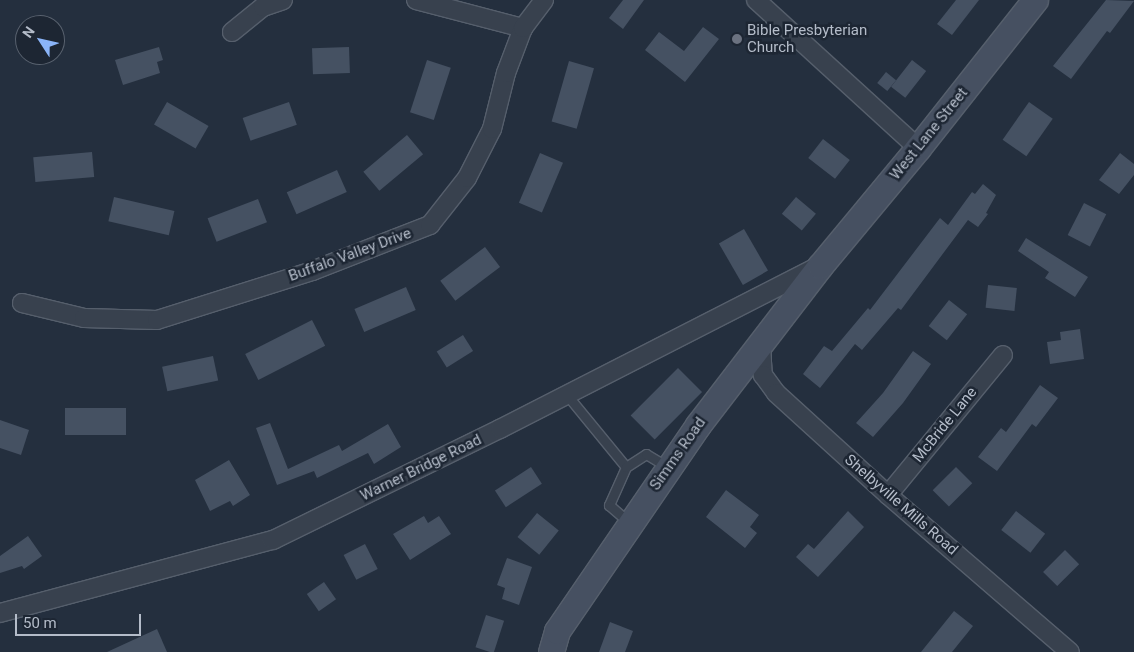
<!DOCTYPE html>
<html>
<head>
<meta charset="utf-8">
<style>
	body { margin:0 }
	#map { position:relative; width:1134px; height:652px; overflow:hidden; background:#242f3e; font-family:Roboto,sans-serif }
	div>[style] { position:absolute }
	.building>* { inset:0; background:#455162; transform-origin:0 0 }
	.roads { filter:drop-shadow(1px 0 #565f6c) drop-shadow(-1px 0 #565f6c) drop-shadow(0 1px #565f6c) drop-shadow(0 -1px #565f6c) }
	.lane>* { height:9px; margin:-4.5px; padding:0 4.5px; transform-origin:4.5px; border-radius:4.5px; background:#38414e }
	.street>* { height:18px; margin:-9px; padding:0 9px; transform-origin:9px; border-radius:9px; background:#38414e }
	.secondary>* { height:25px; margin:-12.5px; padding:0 12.5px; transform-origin:12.5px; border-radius:12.5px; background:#465061 }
	.dots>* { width:14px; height:14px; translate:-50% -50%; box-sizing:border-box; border:2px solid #1d2633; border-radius:50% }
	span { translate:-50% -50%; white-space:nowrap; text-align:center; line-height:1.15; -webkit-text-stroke:5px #1d2633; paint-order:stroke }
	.poi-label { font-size:15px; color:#b4bcc9 }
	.left { translate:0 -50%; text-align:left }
	.street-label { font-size:15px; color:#b4bcc9 }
	.north { position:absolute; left:15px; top:15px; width:50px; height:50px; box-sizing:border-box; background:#1d2633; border:1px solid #59626f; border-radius:50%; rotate:305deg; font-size:14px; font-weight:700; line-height:20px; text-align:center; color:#b4bcc9 }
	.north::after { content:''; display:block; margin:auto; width:18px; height:22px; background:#8ab4f8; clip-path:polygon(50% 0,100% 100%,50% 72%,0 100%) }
	.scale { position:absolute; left:15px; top:614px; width:126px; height:22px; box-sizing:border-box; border:2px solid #b4bcc9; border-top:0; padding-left:6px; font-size:15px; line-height:18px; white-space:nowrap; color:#b4bcc9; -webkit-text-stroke:4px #1d2633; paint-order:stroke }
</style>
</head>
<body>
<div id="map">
	<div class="building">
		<div style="clip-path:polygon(623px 0,644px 0,623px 29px,609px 18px)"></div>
		<div style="clip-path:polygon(956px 0,979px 0,952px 35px,937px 24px)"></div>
		<div style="clip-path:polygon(1106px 0,1134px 1px,1110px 33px,1107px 31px,1071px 79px,1053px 66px)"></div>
		<div style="clip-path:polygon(703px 27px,719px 39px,685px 82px,645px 50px,659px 32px,684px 51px)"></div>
		<div style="clip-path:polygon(159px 47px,163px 60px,157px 62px,160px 73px,123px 85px,115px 60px)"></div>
		<div style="left:349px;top:47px;width:26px;height:37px;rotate:88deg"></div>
		<div style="left:427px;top:60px;width:25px;height:55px;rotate:18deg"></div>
		<div style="left:912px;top:60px;width:18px;height:34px;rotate:38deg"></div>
		<div style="left:569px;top:61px;width:26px;height:63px;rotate:16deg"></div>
		<div style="left:886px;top:72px;width:13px;height:14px;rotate:39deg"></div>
		<div style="left:167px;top:102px;width:48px;height:26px;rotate:30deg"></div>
		<div style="left:289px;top:102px;width:24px;height:49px;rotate:71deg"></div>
		<div style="left:1029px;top:102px;width:29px;height:46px;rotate:35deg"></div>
		<div style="left:407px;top:135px;width:25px;height:57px;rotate:50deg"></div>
		<div style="left:823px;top:139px;width:34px;height:24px;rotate:38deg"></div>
		<div style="left:92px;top:152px;width:25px;height:59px;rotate:85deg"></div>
		<div style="left:540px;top:153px;width:25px;height:54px;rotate:23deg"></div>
		<div style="clip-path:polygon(1120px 153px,1134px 164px,1134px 175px,1119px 194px,1099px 180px)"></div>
		<div style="left:337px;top:170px;width:24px;height:55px;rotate:66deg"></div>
		<div style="clip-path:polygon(983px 184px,996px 195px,986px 213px,988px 214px,978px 227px,968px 220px,901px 310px,898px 308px,862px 350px,855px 344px,820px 388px,803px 374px,824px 346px,832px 351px,868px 308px,870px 310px,940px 218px,948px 225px,972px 192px,975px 194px)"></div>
		<div style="left:114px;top:197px;width:62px;height:25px;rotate:13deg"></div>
		<div style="left:796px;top:197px;width:26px;height:22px;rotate:40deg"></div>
		<div style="left:258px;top:199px;width:25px;height:54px;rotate:69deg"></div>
		<div style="left:1084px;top:203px;width:25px;height:36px;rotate:27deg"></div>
		<div style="left:744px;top:229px;width:48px;height:29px;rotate:60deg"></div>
		<div style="clip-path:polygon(1026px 238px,1088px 277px,1075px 297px,1045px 278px,1049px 272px,1018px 251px)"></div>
		<div style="left:485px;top:247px;width:25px;height:56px;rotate:53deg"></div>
		<div style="left:988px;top:285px;width:29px;height:23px;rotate:6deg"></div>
		<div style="left:406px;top:287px;width:25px;height:56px;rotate:67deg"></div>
		<div style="left:949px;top:300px;width:23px;height:33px;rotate:38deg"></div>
		<div style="left:312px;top:320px;width:29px;height:75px;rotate:63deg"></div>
		<div style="clip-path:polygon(1080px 329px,1084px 359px,1050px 364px,1047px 342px,1061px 340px,1060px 332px)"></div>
		<div style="left:463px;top:335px;width:19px;height:31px;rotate:58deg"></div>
		<div style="clip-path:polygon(913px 351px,931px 364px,903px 403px,873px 437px,856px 423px,883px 393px)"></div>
		<div style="left:213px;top:356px;width:25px;height:52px;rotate:78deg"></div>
		<div style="left:678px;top:368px;width:34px;height:67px;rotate:45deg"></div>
		<div style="clip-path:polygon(1040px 385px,1058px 398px,1036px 427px,1032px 424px,997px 471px,978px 457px,1001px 428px,1006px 432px)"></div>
		<div style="left:126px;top:408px;width:27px;height:61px;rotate:90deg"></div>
		<div style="clip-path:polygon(0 420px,29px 430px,21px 455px,0 448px)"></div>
		<div style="clip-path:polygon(270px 423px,288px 469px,339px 445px,342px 451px,388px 424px,401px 447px,374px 464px,368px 453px,317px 478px,314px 471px,277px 485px,256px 428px)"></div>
		<div style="clip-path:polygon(229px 460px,250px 495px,233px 506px,230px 501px,210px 511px,195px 480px)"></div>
		<div style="left:531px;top:467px;width:20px;height:43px;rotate:57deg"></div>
		<div style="left:956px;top:467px;width:23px;height:33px;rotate:45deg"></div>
		<div style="clip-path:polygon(726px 490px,759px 515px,750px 527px,757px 533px,745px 548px,706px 517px)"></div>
		<div style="clip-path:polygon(848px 511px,864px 527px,818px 577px,796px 557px,808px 544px,814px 549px)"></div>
		<div style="left:1016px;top:511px;width:37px;height:24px;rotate:38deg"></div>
		<div style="left:537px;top:513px;width:28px;height:31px;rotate:39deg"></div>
		<div style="clip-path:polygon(424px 516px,428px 523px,439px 516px,451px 534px,410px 560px,393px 534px)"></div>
		<div style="clip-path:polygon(28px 536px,42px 556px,24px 569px,22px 566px,0 573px,0 556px)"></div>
		<div style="left:365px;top:544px;width:28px;height:24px;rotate:63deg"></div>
		<div style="left:1065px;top:550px;width:20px;height:31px;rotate:45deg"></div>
		<div style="clip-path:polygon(507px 558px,532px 567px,519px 605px,502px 599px,505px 588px,497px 585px)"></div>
		<div style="left:324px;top:582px;width:21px;height:21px;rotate:55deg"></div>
		<div style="clip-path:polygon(954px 611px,973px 626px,952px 652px,921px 652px)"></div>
		<div style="left:486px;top:615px;width:19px;height:34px;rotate:18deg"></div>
		<div style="clip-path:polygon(610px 622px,633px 631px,625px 652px,599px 652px)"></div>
		<div style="clip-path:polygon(157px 629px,167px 652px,107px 652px)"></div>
	</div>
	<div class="roads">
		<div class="lane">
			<div style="left:567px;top:395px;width:93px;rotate:50.7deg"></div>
			<div style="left:626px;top:467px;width:42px;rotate:114.1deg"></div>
			<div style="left:609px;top:505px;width:28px;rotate:41deg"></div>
			<div style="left:626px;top:467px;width:24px;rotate:-33deg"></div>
			<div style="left:646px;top:454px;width:26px;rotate:31deg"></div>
		</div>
		<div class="street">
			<div style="left:416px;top:0;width:111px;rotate:14.7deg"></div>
			<div style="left:756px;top:0;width:219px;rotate:42.4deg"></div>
			<div style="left:232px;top:32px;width:40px;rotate:-39deg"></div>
			<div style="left:263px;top:7px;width:21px;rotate:-19deg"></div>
			<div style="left:22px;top:303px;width:64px;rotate:13.6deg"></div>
			<div style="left:84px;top:318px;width:73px;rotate:1.6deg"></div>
			<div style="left:157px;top:320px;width:163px;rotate:-17.5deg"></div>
			<div style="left:312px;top:271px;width:127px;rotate:-21.3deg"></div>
			<div style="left:430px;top:225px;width:60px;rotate:-51.8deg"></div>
			<div style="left:467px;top:178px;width:55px;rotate:-63deg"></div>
			<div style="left:492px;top:129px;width:58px;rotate:-76deg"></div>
			<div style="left:506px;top:73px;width:48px;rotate:-69.3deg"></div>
			<div style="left:523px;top:28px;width:35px;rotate:-53deg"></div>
			<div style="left:761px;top:342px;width:33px;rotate:87deg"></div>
			<div style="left:763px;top:375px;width:22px;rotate:54deg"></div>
			<div style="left:776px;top:393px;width:151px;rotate:42.3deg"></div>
			<div style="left:888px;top:495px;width:240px;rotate:40.8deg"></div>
			<div style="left:888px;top:495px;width:181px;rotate:-50.6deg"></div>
			<div style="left:0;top:613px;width:283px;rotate:-15deg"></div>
			<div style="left:273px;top:540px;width:253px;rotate:-26.1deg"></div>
			<div style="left:500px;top:429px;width:354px;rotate:-27.1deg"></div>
		</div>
		<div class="secondary">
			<div style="left:551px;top:652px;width:22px;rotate:-74deg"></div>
			<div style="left:557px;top:631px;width:250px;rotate:-55.6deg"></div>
			<div style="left:698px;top:425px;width:200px;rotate:-52.5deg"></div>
			<div style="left:820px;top:266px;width:153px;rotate:-50.3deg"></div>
			<div style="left:918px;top:148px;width:189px;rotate:-51.7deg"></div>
		</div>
	</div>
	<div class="dots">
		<div style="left:737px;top:39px;background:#6b7280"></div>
	</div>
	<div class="poi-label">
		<span class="left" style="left:747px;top:39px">Bible Presbyterian<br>Church</span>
	</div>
	<div class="street-label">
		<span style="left:929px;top:134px;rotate:-51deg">West Lane Street</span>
		<span style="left:350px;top:255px;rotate:-20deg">Buffalo Valley Drive</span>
		<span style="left:945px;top:425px;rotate:-51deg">McBride Lane</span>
		<span style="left:678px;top:454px;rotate:-55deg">Simms Road</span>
		<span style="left:421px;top:468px;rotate:-26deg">Warner Bridge Road</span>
		<span style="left:901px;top:505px;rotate:41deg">Shelbyville Mills Road</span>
	</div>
	<div class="north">N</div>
	<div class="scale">50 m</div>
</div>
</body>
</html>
